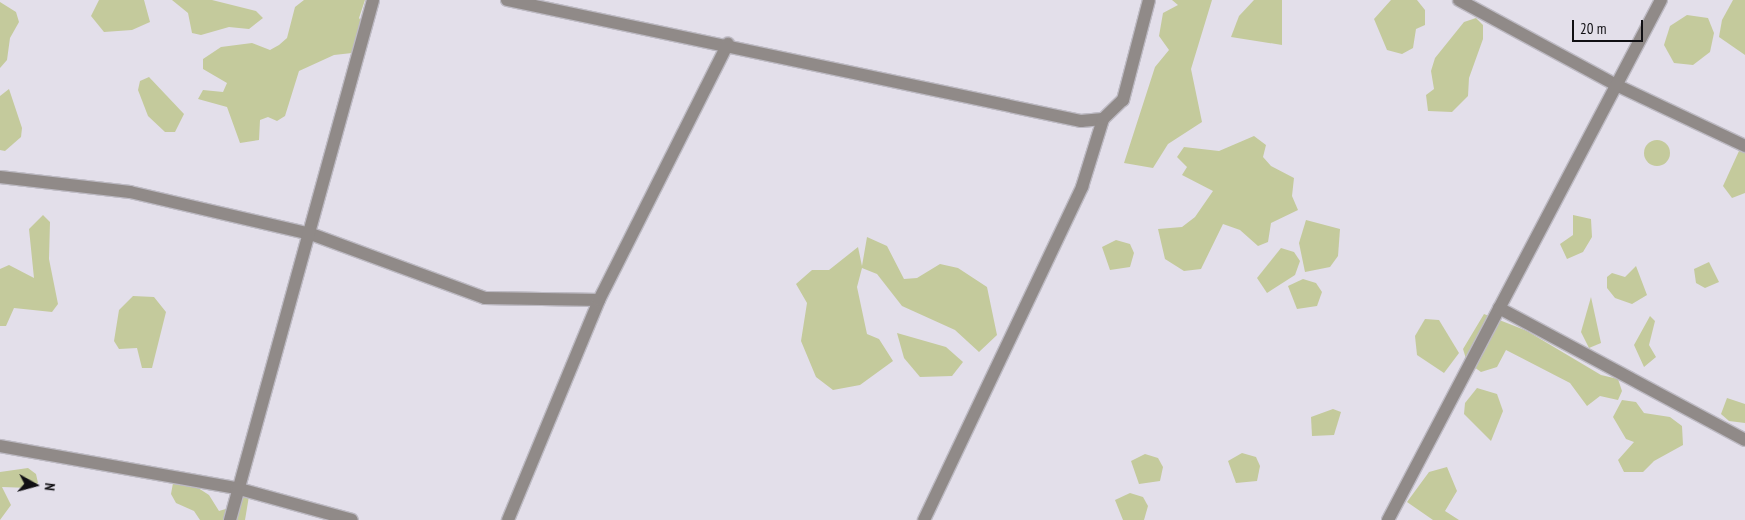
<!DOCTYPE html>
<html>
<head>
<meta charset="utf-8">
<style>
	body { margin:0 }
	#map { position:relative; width:1745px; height:520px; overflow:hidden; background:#e3dfea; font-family:"PT Sans Narrow",sans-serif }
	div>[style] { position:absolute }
	.green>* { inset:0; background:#c4ca9c }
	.round { border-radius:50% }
	.roads { filter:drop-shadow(1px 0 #bdbac3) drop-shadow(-1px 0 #bdbac3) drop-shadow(0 1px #bdbac3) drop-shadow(0 -1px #bdbac3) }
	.minor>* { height:12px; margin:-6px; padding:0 6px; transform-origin:6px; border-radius:6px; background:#908a88 }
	span { translate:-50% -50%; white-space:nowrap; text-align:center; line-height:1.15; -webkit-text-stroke:4px #e3dfea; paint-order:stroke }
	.north { position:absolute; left:10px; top:460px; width:50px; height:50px; -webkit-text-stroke:4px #e3dfea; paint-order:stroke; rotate:97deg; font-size:14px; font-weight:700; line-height:20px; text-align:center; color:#100f13 }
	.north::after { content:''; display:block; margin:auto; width:18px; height:22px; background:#100f13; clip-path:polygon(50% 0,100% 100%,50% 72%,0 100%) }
	.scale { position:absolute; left:1572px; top:20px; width:71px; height:22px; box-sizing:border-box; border:2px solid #100f13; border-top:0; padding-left:6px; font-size:15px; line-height:18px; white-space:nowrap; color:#100f13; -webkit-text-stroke:4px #e3dfea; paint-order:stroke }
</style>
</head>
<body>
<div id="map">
	<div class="green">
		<div style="clip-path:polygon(99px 0,144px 0,150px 22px,132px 30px,104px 32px,91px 16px)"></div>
		<div style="clip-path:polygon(172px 0,212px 0,256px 11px,263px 18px,249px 29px,229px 27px,201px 35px,192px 33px,188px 13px)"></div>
		<div style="clip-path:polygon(304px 0,365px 0,359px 18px,364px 25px,352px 53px,334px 55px,299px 71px,285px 116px,277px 121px,268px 117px,260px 120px,259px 140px,240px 143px,227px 107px,198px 99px,203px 90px,223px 92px,227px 83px,203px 69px,203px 59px,221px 47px,252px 43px,270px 50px,279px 45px,287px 38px,295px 7px)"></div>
		<div style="clip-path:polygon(1172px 0,1212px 0,1191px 69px,1202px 122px,1168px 144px,1153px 168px,1124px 163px,1155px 67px,1169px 50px,1159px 36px,1163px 13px,1178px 5px)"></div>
		<div style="clip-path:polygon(1254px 0,1282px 0,1282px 45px,1231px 37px,1239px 16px)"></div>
		<div style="clip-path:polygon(1391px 0,1417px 0,1425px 10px,1425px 25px,1416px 29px,1413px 48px,1402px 54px,1387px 50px,1374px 19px)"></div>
		<div style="clip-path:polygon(1733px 0,1745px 0,1745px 55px,1719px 37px,1722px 20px)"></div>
		<div style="clip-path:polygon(0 2px,16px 12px,19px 22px,10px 38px,7px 60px,0 68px)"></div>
		<div style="clip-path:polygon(1687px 15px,1708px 18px,1714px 33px,1710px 52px,1693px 65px,1674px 63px,1664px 45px,1670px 26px)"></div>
		<div style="clip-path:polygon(1476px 18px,1483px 25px,1483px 39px,1469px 78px,1468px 96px,1452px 112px,1428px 111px,1426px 95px,1434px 89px,1431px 71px,1435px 58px,1464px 22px)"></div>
		<div style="clip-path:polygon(149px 77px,184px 114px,175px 132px,165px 132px,148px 116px,138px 90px,140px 81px)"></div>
		<div style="clip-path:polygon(9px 89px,22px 128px,21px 137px,5px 151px,0 150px,0 96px)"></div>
		<div style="clip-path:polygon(1254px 136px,1266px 145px,1263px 157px,1271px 166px,1294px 178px,1292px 196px,1298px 210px,1271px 223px,1268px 242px,1258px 246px,1240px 230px,1223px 224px,1201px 269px,1184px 271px,1165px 259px,1158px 229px,1182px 227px,1195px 217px,1213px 191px,1182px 175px,1187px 167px,1177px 157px,1184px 147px,1219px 151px)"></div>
		<div class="round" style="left:1644px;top:140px;width:26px;height:26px"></div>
		<div style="clip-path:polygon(1739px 151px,1745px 152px,1745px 193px,1732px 198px,1723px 186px)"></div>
		<div style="clip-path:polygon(43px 215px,50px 222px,49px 259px,58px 304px,52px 312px,14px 308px,6px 326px,0 326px,0 269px,9px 265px,34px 278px,29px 229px)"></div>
		<div style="clip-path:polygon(1573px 215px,1591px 219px,1592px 237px,1583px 252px,1567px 259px,1560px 244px,1573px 235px)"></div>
		<div style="clip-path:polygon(1306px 220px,1340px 229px,1338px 256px,1330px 267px,1305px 272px,1299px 243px)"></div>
		<div style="clip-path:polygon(867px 237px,887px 246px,904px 279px,917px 278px,940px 264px,958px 268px,987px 287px,997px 335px,979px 352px,955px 330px,902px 306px,877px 274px,862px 268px,857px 287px,867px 334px,879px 339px,893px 361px,860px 385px,833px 390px,816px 377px,801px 341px,807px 303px,796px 284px,812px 270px,829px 270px,858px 247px,862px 266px)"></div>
		<div style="clip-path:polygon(1116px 240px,1130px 244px,1134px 253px,1130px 267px,1110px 270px,1102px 247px)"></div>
		<div style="clip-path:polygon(1281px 248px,1294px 252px,1300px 261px,1295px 275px,1267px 293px,1257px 278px)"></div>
		<div style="clip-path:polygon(1709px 262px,1719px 282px,1705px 288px,1696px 283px,1694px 269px)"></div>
		<div style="clip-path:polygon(1636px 266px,1647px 295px,1632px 304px,1615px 298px,1607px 288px,1607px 277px,1612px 273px,1625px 277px)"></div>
		<div style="clip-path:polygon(1303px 279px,1316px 283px,1322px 292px,1317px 306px,1297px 309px,1288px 286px)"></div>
		<div style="clip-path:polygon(133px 296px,154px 297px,166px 312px,152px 368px,142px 368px,137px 348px,119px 349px,114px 341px,119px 310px)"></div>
		<div style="clip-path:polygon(1591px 297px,1601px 343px,1589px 348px,1581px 332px)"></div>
		<div style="clip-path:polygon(1484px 314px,1527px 331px,1601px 375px,1618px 379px,1622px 391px,1618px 400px,1600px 396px,1587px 406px,1570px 383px,1506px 350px,1497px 367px,1481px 372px,1467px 362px,1463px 349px)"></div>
		<div style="clip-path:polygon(1650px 316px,1655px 321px,1649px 345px,1656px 357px,1644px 367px,1634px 345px)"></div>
		<div style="clip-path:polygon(1425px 319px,1439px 320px,1459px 353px,1444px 373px,1417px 355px,1415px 336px)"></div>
		<div style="clip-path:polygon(897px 333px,946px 347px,963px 362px,952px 376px,920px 377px,904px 358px)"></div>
		<div style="clip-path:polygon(1477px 388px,1497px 394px,1503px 411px,1491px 441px,1464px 414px,1465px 403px)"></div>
		<div style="clip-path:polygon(1727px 398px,1745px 404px,1745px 423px,1729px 421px,1721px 414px)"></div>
		<div style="clip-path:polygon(1622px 400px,1636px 402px,1644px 413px,1670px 417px,1682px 426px,1683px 445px,1654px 461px,1643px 472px,1624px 472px,1618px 460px,1634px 442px,1626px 439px,1613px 417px)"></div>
		<div style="clip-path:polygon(1333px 409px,1341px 412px,1334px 435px,1312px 436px,1311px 417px)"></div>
		<div style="clip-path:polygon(1242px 453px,1256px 457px,1260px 466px,1257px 481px,1236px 483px,1228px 461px)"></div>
		<div style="clip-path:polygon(1145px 454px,1158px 458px,1163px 467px,1160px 481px,1139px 484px,1131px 461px)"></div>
		<div style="clip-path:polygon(1447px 467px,1457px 491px,1445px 511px,1459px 520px,1433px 520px,1407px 502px,1429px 472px)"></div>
		<div style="clip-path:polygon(28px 468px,36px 474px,38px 483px,30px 488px,2px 487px,11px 505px,0 520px,0 472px)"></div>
		<div style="clip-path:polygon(173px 483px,192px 484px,209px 495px,219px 511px,229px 508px,231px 488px,249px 496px,245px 520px,200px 520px,194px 511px,176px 503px,171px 494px)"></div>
		<div style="clip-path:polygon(1130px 493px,1143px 497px,1148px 506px,1144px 520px,1123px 520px,1115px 500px)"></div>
	</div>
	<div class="roads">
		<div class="minor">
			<div style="left:507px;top:0;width:587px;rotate:11.9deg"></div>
			<div style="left:1081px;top:121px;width:22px;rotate:-5deg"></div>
			<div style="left:1459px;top:0;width:179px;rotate:28.4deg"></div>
			<div style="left:1616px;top:85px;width:143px;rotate:25.3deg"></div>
			<div style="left:0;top:177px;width:131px;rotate:6.6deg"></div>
			<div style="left:130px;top:192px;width:186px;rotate:13.1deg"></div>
			<div style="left:311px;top:234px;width:185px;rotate:20.2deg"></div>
			<div style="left:485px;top:298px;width:114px;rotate:1deg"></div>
			<div style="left:1499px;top:308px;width:279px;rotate:28.2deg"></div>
			<div style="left:0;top:446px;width:240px;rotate:10.1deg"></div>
			<div style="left:236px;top:488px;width:120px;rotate:15.4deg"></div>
			<div style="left:230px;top:520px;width:539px;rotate:-74.62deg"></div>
			<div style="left:508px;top:520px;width:238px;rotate:-67.5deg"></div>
			<div style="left:599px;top:300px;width:287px;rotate:-63.3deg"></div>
			<div style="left:924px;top:520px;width:369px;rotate:-64.6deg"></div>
			<div style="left:1082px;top:187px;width:71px;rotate:-72.8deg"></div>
			<div style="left:1103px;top:119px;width:28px;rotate:-44deg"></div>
			<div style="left:1123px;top:100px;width:103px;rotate:-75.4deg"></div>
			<div style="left:1388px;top:520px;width:587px;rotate:-62.3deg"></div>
		</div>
	</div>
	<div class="north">N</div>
	<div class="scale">20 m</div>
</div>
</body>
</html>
